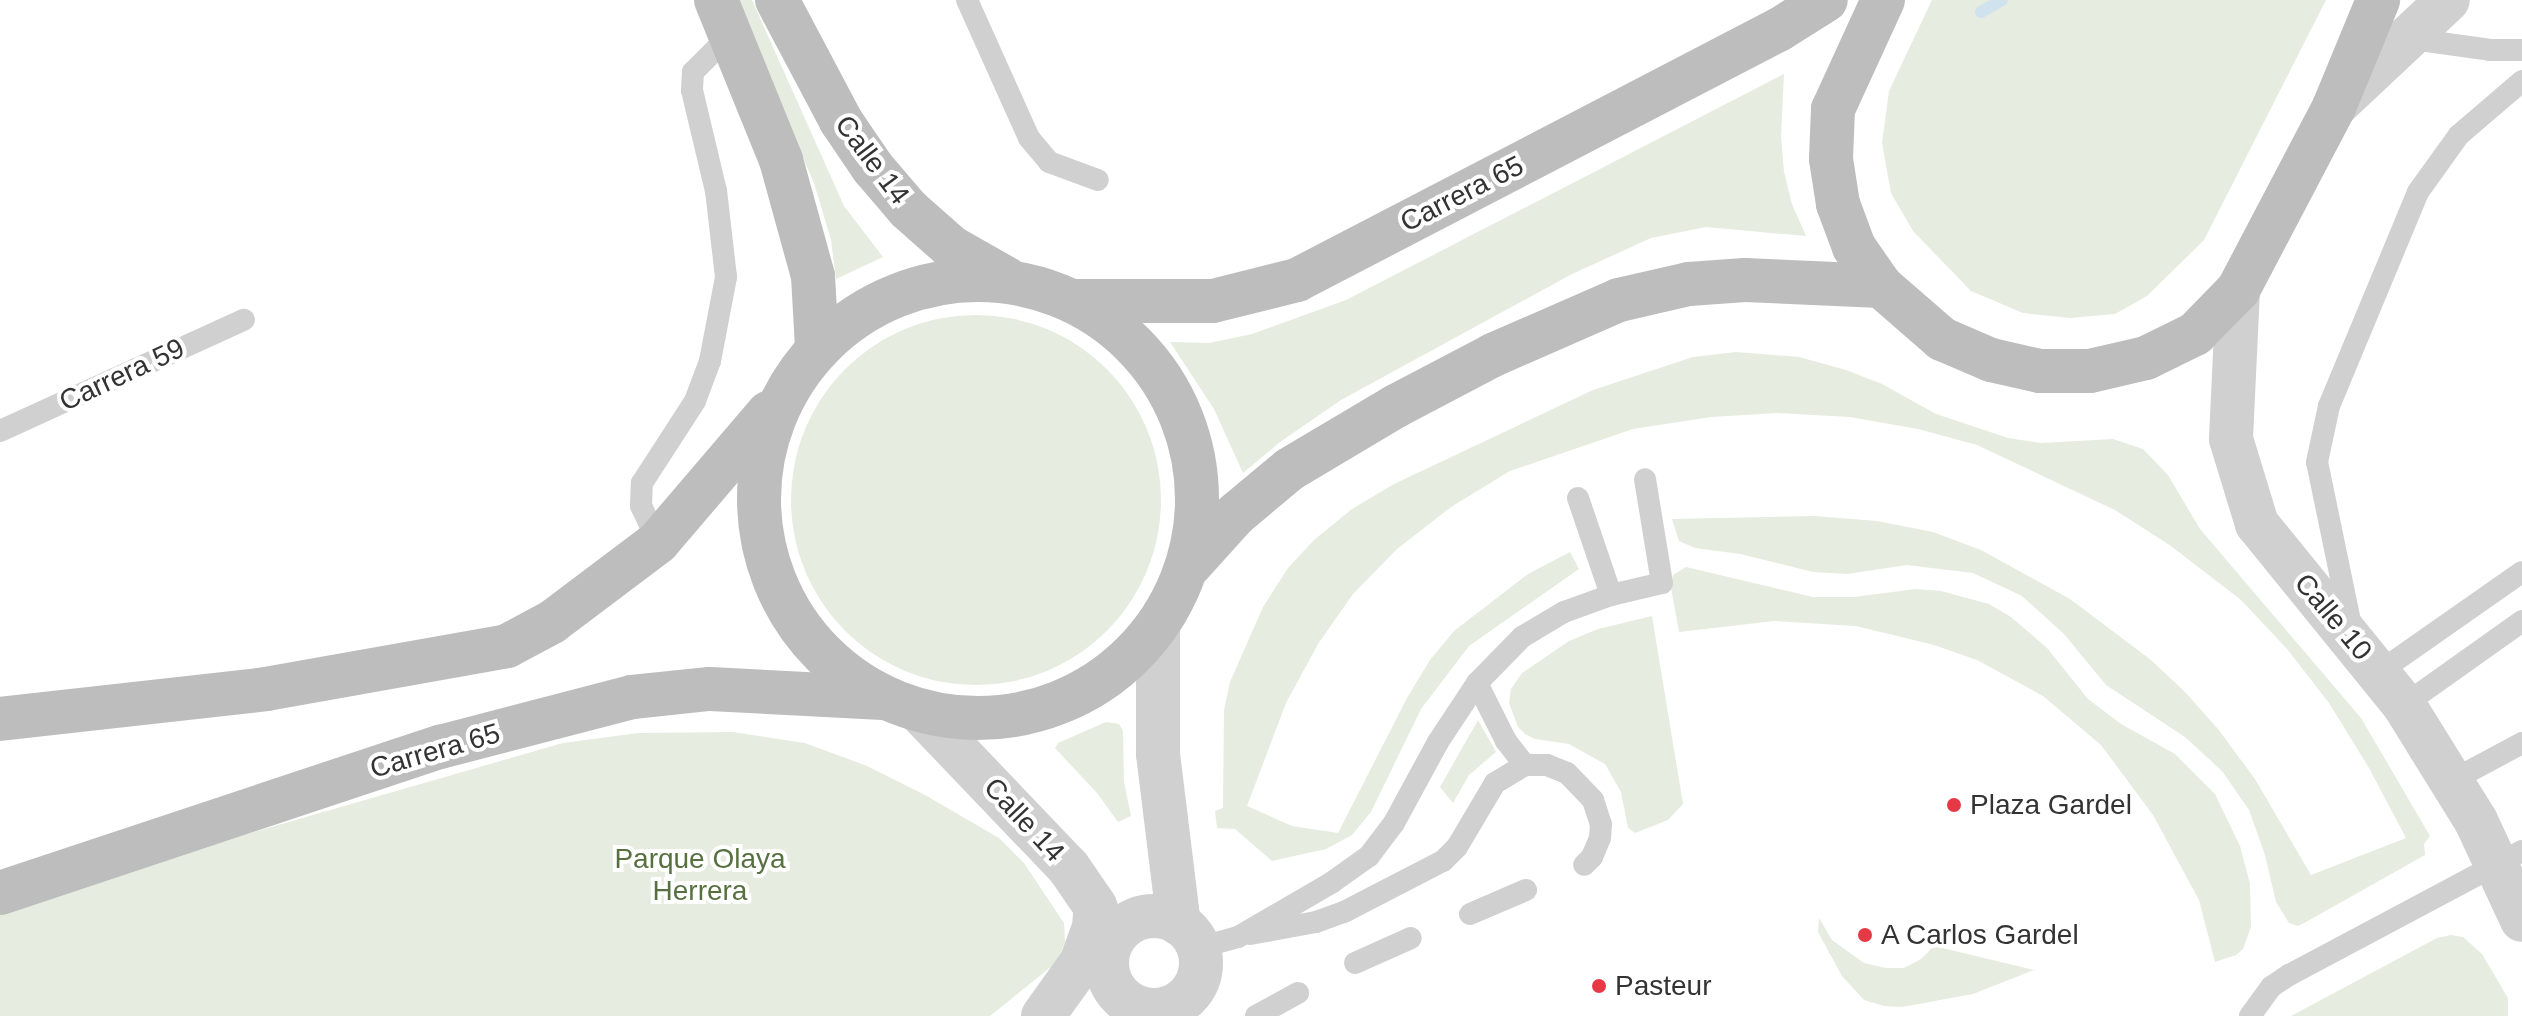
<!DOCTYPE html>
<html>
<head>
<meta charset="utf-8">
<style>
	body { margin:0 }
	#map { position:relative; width:2522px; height:1016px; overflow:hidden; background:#fff; font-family:Arial,sans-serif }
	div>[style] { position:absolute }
	.green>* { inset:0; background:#e6ecdf }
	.round { border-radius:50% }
	.stream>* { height:12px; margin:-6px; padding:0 6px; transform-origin:6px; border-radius:6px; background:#cfe2ee }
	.lane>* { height:22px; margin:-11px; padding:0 11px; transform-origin:11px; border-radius:11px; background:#d0d0d0 }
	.street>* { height:44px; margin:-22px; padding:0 22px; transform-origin:22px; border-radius:22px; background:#d0d0d0 }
	.street>.ring { margin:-22px; padding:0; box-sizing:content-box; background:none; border:44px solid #d0d0d0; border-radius:50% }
	.secondary>* { height:44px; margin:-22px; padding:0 22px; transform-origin:22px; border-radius:22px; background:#bdbdbd }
	.secondary>.ring { margin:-22px; padding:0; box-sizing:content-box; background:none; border:44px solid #bdbdbd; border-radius:50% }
	.dots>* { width:22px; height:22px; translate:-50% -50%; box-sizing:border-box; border:4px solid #fff; border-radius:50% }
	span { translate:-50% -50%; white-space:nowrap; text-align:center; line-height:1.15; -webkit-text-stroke:8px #fff; paint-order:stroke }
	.street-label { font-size:28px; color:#333 }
	.poi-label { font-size:28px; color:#333 }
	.left { translate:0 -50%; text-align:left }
	.park-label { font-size:28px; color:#56703f }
</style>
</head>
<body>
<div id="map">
	<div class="green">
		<div style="clip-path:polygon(734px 0,752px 0,844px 206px,883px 257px,836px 279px,831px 240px,814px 183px)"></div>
		<div style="clip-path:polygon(1932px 0,2326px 0,2204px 240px,2147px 296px,2115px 314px,2070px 318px,2023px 313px,1971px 291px,1913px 231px,1891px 193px,1882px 143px,1889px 91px)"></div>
		<div style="clip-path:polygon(1784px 74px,1781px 136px,1784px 172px,1792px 204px,1806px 236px,1706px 227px,1651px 238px,1572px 274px,1341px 400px,1280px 442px,1243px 473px,1214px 409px,1170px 342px,1209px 343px,1252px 334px,1346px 300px)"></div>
		<div class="round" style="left:791px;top:315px;width:370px;height:370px"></div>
		<div style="clip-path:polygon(1736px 352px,1799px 357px,1846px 370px,1882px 384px,1936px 414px,2008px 438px,2041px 443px,2113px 439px,2143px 449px,2168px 475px,2200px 529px,2361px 718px,2430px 836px,2424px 844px,2425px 855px,2306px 922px,2298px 926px,2289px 923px,2276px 902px,2265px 855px,2249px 810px,2222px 771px,2185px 737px,2106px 685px,2064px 634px,2022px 596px,1973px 573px,1907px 565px,1847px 574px,1813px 572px,1740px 554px,1695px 548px,1679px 541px,1672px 519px,1815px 516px,1877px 521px,1933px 532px,1981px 550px,2070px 599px,2151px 660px,2185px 692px,2218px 729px,2255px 779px,2311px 875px,2406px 838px,2369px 768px,2329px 703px,2288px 650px,2241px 600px,2171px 546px,2115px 510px,1977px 445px,1918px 429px,1850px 417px,1778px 413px,1711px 417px,1633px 429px,1510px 471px,1451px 507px,1397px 549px,1353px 594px,1318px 644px,1286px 703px,1247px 806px,1292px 826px,1338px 833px,1407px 698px,1430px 660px,1454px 631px,1528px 574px,1570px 552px,1579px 569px,1469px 646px,1421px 709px,1371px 812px,1352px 835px,1326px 849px,1272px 861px,1235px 829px,1217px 828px,1215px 811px,1223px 808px,1224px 710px,1230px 682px,1263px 607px,1288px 568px,1314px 540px,1352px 509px,1394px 484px,1593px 390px,1693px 357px)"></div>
		<div style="clip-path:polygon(1686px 567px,1813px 597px,1854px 597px,1916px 589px,1941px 591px,1989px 604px,2011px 617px,2047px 648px,2088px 699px,2121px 724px,2175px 754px,2215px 794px,2240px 846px,2250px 884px,2251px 927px,2243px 949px,2236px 955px,2215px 962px,2199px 900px,2153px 815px,2101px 745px,2043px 696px,1977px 660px,1934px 645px,1856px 626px,1774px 621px,1679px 632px,1671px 588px,1673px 575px)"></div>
		<div style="clip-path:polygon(1652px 616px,1683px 804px,1668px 820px,1635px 833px,1628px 828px,1621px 792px,1605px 764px,1569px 744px,1535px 739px,1525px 734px,1518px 727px,1509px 703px,1511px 689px,1522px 673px,1569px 641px,1598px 629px)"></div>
		<div style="clip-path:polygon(1478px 720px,1496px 752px,1469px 775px,1453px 803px,1440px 787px)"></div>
		<div style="clip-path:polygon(1106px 722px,1119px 724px,1123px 731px,1124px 782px,1131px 816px,1118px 822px,1097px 793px,1055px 748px,1058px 743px)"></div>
		<div style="clip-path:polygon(733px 732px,805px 743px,867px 766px,925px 795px,999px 838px,1024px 863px,1064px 923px,1065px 942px,1057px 962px,990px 1016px,0 1016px,0 913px,87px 880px,563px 743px,638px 733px)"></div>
		<div style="clip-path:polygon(1819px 918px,1832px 940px,1864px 963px,1886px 968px,1904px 968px,1921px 959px,1934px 946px,2034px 970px,1973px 994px,1902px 1007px,1884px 1006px,1864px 1000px,1842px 976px,1818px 932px)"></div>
		<div style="clip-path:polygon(2451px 935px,2463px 937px,2482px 954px,2508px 998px,2508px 1016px,2291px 1016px,2437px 938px)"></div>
	</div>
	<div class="stream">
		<div style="left:1981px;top:12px;width:24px;rotate:-30deg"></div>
	</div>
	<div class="lane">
		<div style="left:967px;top:0;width:151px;rotate:65.8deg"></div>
		<div style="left:1029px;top:138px;width:31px;rotate:50deg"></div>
		<div style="left:1049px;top:162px;width:52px;rotate:20.2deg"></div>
		<div style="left:2405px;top:38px;width:86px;rotate:8deg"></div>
		<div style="left:2490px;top:50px;width:32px"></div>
		<div style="left:0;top:431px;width:268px;rotate:-24.5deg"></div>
		<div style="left:1578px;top:498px;width:102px;rotate:71.2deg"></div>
		<div style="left:658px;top:542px;width:40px;rotate:-115deg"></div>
		<div style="left:641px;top:506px;width:23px;rotate:-88deg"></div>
		<div style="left:642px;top:483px;width:98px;rotate:-57.1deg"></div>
		<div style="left:695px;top:401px;width:43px;rotate:-69.4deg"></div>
		<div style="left:710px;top:361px;width:86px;rotate:-79.2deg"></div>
		<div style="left:726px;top:277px;width:87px;rotate:-96.6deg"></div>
		<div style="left:716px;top:191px;width:104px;rotate:-103.4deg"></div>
		<div style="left:692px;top:90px;width:18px;rotate:-87deg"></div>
		<div style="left:693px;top:72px;width:54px;rotate:-45deg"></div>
		<div style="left:2351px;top:626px;width:167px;rotate:-101.7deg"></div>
		<div style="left:2317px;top:462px;width:57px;rotate:-77.9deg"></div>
		<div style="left:2329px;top:406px;width:232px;rotate:-67.4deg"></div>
		<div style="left:2418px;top:192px;width:70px;rotate:-54.3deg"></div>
		<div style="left:2459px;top:135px;width:83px;rotate:-40.6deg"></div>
		<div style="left:2379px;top:672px;width:174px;rotate:-35deg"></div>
		<div style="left:1477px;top:683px;width:65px;rotate:63.4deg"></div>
		<div style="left:1506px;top:741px;width:31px;rotate:52deg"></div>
		<div style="left:2404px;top:705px;width:145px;rotate:-35.4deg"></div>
		<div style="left:2453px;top:780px;width:78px;rotate:-28.2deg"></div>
		<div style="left:1470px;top:914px;width:61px;rotate:-23.2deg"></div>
		<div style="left:1250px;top:934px;width:67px;rotate:-10.3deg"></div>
		<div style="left:1316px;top:922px;width:30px;rotate:-20deg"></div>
		<div style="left:1344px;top:912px;width:111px;rotate:-27.3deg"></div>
		<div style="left:1443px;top:861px;width:20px;rotate:-45deg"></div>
		<div style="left:1457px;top:847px;width:74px;rotate:-59.3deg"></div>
		<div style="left:1495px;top:783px;width:35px;rotate:-31deg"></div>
		<div style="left:1525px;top:765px;width:22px"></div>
		<div style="left:1547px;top:765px;width:22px;rotate:22deg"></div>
		<div style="left:1567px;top:773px;width:37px;rotate:46deg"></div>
		<div style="left:1593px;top:800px;width:25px;rotate:72deg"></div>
		<div style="left:1601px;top:824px;width:14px;rotate:94deg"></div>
		<div style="left:1600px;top:838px;width:21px;rotate:113deg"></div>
		<div style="left:1592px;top:857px;width:11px;rotate:135deg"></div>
		<div style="left:1198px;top:948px;width:41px;rotate:-15.4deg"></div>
		<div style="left:1238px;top:937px;width:108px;rotate:-30.1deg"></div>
		<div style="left:1331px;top:883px;width:47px;rotate:-35.4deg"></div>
		<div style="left:1369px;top:856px;width:41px;rotate:-52.9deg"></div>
		<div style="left:1394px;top:823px;width:92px;rotate:-61.5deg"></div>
		<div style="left:1438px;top:742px;width:71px;rotate:-56.5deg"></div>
		<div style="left:1477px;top:683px;width:64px;rotate:-45.6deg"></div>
		<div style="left:1522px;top:637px;width:49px;rotate:-30.8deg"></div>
		<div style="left:1564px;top:612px;width:50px;rotate:-19.9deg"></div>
		<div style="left:1611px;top:595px;width:52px;rotate:-13.2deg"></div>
		<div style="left:1662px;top:583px;width:105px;rotate:-99.3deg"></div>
		<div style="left:1355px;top:963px;width:61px;rotate:-24.1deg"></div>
		<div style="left:1144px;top:1009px;width:8px;rotate:60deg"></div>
		<div style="left:1256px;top:1016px;width:48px;rotate:-28.7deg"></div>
		<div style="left:2250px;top:1016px;width:36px;rotate:-54deg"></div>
		<div style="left:2271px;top:987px;width:22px;rotate:-34deg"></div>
		<div style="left:2289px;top:975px;width:264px;rotate:-28deg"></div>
	</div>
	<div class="street">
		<div style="left:2334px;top:107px;width:156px;rotate:-43.2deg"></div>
		<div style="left:2238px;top:290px;width:149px;rotate:92.7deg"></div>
		<div style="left:2231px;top:439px;width:89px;rotate:73deg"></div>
		<div style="left:2257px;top:524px;width:233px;rotate:50.9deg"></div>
		<div style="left:2404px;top:705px;width:137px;rotate:58.2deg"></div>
		<div style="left:2476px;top:821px;width:109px;rotate:65.1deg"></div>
		<div style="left:1158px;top:627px;width:127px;rotate:90deg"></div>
		<div style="left:1158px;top:754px;width:171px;rotate:83deg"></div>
		<div style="left:919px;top:711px;width:217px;rotate:46.3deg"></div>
		<div style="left:1069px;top:868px;width:46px;rotate:55.6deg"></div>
		<div style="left:1095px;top:906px;width:41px;rotate:68.5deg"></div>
		<div class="ring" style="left:1107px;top:916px;width:50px;height:50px"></div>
		<div style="left:1043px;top:1016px;width:65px;rotate:-54.4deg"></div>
		<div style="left:1081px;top:963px;width:37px;rotate:-70deg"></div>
		<div style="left:1094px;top:928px;width:15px;rotate:-86deg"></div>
	</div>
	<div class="secondary">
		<div style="left:716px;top:0;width:173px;rotate:67.9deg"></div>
		<div style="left:781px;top:160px;width:120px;rotate:74.6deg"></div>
		<div style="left:813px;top:276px;width:72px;rotate:86.8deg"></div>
		<div style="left:777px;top:0;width:137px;rotate:62.1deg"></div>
		<div style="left:841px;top:121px;width:57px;rotate:55.8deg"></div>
		<div style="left:873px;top:168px;width:54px;rotate:49.5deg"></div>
		<div style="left:908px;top:209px;width:57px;rotate:41.5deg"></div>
		<div style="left:951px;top:247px;width:64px;rotate:29.7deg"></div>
		<div style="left:1883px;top:0;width:120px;rotate:114.6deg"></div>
		<div style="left:1833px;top:109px;width:50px;rotate:92.3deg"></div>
		<div style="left:1831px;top:159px;width:46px;rotate:81.2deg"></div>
		<div style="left:1838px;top:204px;width:46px;rotate:69.6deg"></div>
		<div style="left:1854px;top:247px;width:47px;rotate:55.3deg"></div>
		<div style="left:1881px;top:286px;width:81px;rotate:41deg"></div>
		<div style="left:1942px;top:339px;width:53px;rotate:23.2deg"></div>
		<div style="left:1991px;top:360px;width:50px;rotate:12.7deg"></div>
		<div style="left:2040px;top:371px;width:50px"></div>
		<div style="left:2090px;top:371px;width:57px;rotate:-13.1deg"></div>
		<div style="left:2146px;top:358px;width:55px;rotate:-26.1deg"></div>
		<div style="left:2195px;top:334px;width:62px;rotate:-45.7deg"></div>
		<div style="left:2238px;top:290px;width:207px;rotate:-62.3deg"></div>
		<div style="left:2334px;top:107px;width:116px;rotate:-67.6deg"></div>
		<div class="ring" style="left:759px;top:280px;width:394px;height:394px"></div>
		<div style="left:1072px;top:301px;width:141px"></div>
		<div style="left:1213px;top:301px;width:87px;rotate:-14deg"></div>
		<div style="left:1297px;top:280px;width:544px;rotate:-27.46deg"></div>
		<div style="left:1780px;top:29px;width:54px;rotate:-32.2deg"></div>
		<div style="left:1189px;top:566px;width:70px;rotate:-47.9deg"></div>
		<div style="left:1236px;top:514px;width:70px;rotate:-39.8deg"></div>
		<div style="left:1290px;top:469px;width:123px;rotate:-30.7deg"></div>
		<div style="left:1396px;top:406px;width:110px;rotate:-27.7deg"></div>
		<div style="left:1493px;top:355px;width:137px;rotate:-23.6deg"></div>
		<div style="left:1619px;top:300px;width:72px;rotate:-12.9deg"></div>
		<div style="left:1689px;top:284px;width:56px;rotate:-4.1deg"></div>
		<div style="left:1745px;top:280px;width:136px;rotate:2.5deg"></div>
		<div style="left:0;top:719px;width:268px;rotate:-6.4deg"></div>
		<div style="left:266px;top:689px;width:245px;rotate:-10.1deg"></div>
		<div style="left:507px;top:646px;width:51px;rotate:-28.1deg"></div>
		<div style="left:552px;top:622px;width:133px;rotate:-37deg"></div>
		<div style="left:658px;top:542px;width:170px;rotate:-49.5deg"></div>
		<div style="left:0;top:893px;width:464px;rotate:-18.4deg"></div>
		<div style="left:440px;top:747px;width:198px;rotate:-14.6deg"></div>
		<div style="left:632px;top:697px;width:78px;rotate:-5.9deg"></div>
		<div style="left:710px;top:689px;width:173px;rotate:3deg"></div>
	</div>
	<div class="dots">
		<div style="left:1954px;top:805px;background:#e63946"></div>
		<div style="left:1865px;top:935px;background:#e63946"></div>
		<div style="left:1599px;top:986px;background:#e63946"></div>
	</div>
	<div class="street-label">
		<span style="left:872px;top:160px;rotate:53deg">Calle 14</span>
		<span style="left:1462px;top:194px;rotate:-27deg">Carrera 65</span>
		<span style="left:122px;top:375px;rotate:-25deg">Carrera 59</span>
		<span style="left:2333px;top:617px;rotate:50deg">Calle 10</span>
		<span style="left:435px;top:751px;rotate:-16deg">Carrera 65</span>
		<span style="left:1024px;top:820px;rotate:47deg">Calle 14</span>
	</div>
	<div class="poi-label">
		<span class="left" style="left:1970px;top:805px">Plaza Gardel</span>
		<span class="left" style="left:1881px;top:935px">A Carlos Gardel</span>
		<span class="left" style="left:1615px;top:986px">Pasteur</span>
	</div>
	<div class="park-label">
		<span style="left:700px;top:875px">Parque Olaya<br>Herrera</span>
	</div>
</div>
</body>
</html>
